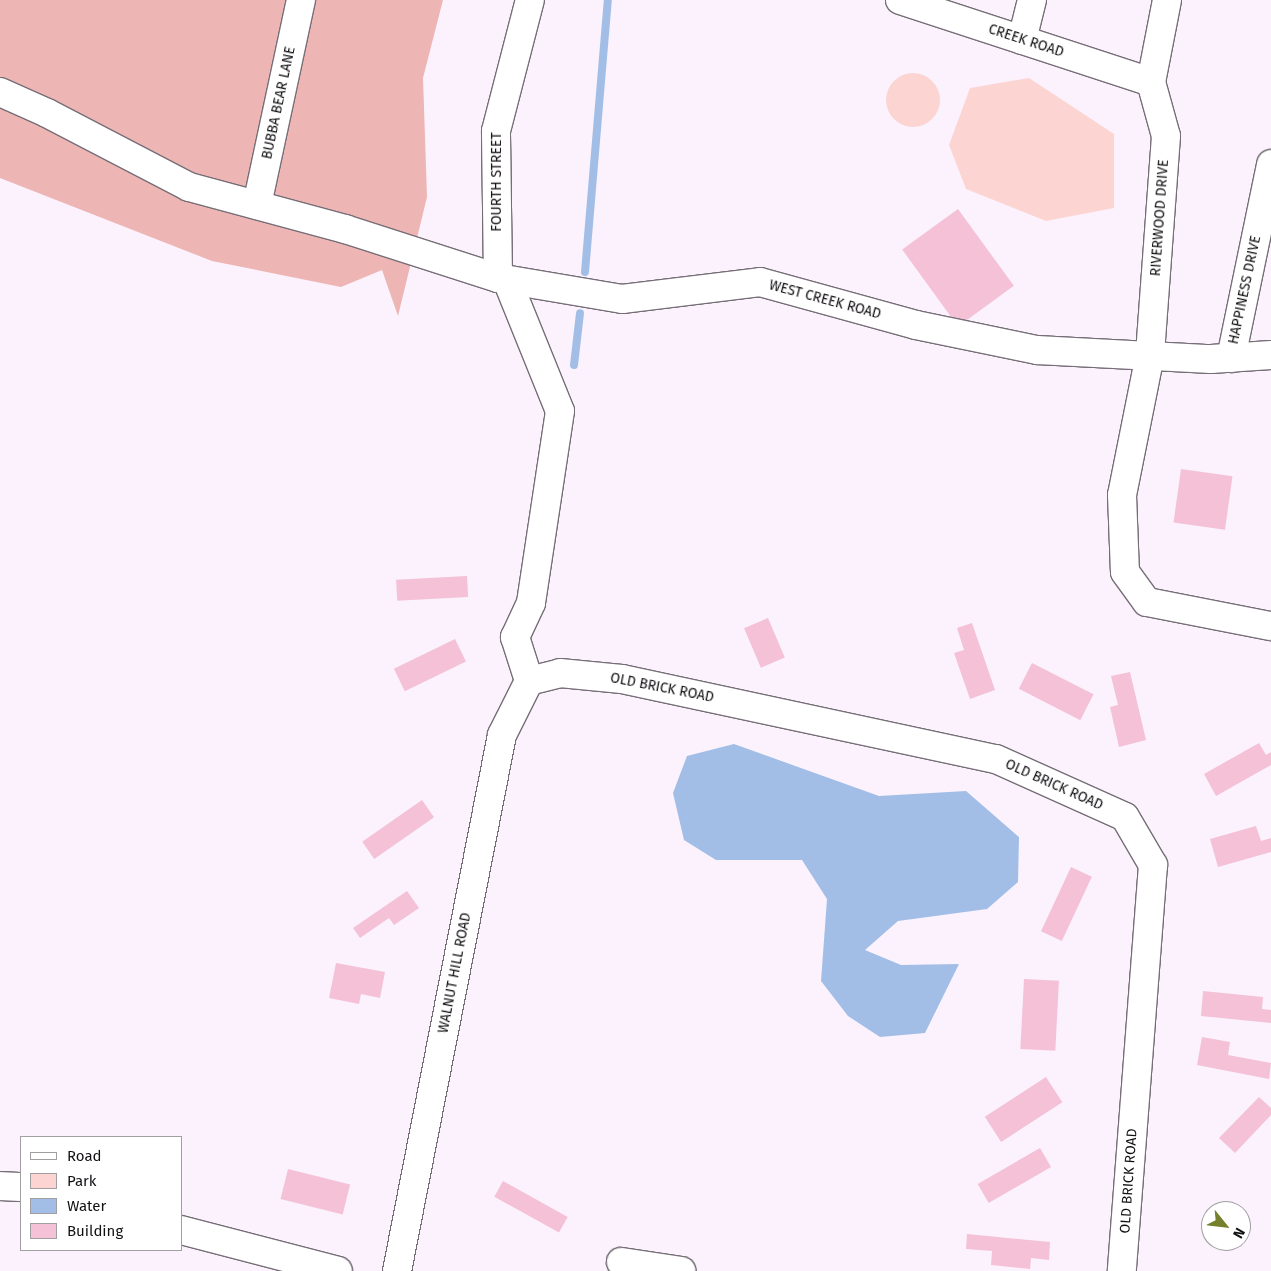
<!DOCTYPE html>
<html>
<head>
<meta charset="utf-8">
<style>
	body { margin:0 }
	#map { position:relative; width:1271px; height:1271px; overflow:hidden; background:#fbf2fd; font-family:"Fira Sans",sans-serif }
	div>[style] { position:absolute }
	.green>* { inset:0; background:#fcd5d3 }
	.round { border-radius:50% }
	.forest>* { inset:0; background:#edb5b3 }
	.water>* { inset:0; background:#a2bee6 }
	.stream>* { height:8px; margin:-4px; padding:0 4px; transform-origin:4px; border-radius:4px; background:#a2bee6 }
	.building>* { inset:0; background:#f4c1d7; transform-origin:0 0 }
	.roads { filter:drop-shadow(1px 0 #766e77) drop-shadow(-1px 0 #766e77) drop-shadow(0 1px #766e77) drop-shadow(0 -1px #766e77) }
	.minor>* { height:28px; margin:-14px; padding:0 14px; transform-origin:14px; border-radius:14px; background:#fff }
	span { translate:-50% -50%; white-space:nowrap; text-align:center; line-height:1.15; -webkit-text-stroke:4px #fff; paint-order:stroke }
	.street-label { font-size:14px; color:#131014 }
	.legend { position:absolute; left:20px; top:1136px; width:162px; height:115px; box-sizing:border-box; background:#fff; border:1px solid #a19fa1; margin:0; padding:6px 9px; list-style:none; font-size:15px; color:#131014 }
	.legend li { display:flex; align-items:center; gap:10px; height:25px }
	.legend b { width:25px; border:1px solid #a19fa1 }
	.north { position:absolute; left:1201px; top:1201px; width:50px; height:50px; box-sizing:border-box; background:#fff; border:1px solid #a19fa1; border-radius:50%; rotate:119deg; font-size:14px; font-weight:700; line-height:20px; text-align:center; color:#131014 }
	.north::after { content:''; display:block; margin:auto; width:18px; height:22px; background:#767f2b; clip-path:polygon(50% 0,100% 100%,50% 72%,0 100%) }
</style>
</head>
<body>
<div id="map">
	<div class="green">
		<div class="round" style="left:886px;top:73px;width:54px;height:54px"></div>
		<div style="clip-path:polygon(1029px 78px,1114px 134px,1114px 208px,1046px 221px,966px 189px,949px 145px,970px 88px)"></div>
	</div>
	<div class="forest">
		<div style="clip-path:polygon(0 0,443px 0,423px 78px,427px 197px,398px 316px,382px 270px,341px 287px,212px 261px,0 178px)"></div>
	</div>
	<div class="water">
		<div style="clip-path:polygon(734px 744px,879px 796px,966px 791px,1019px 837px,1018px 882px,987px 909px,898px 921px,865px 950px,901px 965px,959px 964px,925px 1033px,880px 1037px,848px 1016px,821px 981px,827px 899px,802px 860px,716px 860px,684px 840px,673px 793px,687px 756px)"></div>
	</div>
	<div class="stream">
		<div style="left:585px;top:272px;width:273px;rotate:-85.2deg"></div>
		<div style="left:574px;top:365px;width:52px;rotate:-83.4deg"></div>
	</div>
	<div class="building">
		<div style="left:958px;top:209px;width:95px;height:69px;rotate:54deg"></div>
		<div style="left:1181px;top:469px;width:52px;height:54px;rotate:8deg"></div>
		<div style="left:467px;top:576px;width:21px;height:71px;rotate:87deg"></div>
		<div style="left:768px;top:618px;width:43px;height:26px;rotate:67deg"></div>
		<div style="clip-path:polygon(972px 623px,995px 690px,970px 699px,954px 653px,964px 650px,957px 628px)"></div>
		<div style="left:455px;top:639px;width:25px;height:68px;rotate:64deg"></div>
		<div style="left:1032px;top:663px;width:69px;height:29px;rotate:27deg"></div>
		<div style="clip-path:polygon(1130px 672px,1146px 740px,1119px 747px,1110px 707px,1118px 705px,1111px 676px)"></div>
		<div style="clip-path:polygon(1259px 743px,1266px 755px,1271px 752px,1271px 765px,1216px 796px,1204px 774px)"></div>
		<div style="left:422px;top:800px;width:21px;height:73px;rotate:55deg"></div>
		<div style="clip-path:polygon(1256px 826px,1261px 841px,1271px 838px,1271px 852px,1218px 867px,1210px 839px)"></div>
		<div style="left:1071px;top:867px;width:23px;height:71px;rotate:25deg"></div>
		<div style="clip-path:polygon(407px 891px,419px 908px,394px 925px,389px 918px,360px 938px,353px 928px)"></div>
		<div style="clip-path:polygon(336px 963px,385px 972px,380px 998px,361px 994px,359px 1004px,329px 998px)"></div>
		<div style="left:1024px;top:979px;width:35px;height:70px;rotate:3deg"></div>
		<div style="clip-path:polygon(1203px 991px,1263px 997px,1262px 1009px,1271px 1010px,1271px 1023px,1201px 1016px)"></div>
		<div style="clip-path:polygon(1202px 1037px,1230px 1042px,1228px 1055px,1271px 1063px,1269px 1079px,1197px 1065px)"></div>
		<div style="left:1046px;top:1077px;width:30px;height:73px;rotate:57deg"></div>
		<div style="clip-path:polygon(1259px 1097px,1271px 1108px,1271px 1115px,1235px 1153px,1219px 1138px)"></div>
		<div style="left:1040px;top:1148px;width:22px;height:72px;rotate:60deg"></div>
		<div style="left:288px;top:1169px;width:64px;height:31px;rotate:14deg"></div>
		<div style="left:503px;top:1181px;width:74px;height:18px;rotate:29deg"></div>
		<div style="clip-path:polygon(967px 1234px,1050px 1242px,1049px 1260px,1031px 1258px,1030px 1269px,991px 1265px,992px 1251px,966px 1249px)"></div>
	</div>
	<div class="roads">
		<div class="minor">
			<div style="left:900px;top:0;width:264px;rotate:18.1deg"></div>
			<div style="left:1167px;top:0;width:84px;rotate:101deg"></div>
			<div style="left:1151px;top:82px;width:56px;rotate:74.5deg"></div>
			<div style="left:1166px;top:136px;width:220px;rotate:94.2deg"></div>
			<div style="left:1150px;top:355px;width:143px;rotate:101.3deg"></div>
			<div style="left:1122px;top:495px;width:77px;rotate:87.8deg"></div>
			<div style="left:1125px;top:572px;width:37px;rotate:54deg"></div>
			<div style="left:1147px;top:602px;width:126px;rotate:11deg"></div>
			<div style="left:1022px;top:40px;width:41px;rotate:-76deg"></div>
			<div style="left:0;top:92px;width:51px;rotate:24.1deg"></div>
			<div style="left:47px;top:113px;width:160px;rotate:27.5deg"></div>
			<div style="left:189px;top:187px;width:162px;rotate:15.1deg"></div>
			<div style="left:345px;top:229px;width:161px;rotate:17.8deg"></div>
			<div style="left:498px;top:278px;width:126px;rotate:9.6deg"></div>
			<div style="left:622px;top:299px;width:139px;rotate:-7deg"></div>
			<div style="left:760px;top:282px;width:162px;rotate:15.4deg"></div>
			<div style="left:916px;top:325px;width:124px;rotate:11.7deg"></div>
			<div style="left:1037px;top:350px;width:174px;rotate:3deg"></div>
			<div style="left:1211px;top:359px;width:60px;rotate:-3.8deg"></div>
			<div style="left:257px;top:205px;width:210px;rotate:-77.9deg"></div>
			<div style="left:498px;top:278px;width:147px;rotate:-90.8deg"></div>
			<div style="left:496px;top:131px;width:135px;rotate:-75.5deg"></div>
			<div style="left:507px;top:280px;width:141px;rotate:68deg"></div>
			<div style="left:560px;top:411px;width:194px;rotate:98.6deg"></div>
			<div style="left:531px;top:603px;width:38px;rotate:115deg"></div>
			<div style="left:515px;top:637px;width:46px;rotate:72.3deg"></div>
			<div style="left:1231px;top:358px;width:198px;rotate:-78.3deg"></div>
			<div style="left:529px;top:681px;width:32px;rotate:-14deg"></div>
			<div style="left:560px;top:673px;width:62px;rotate:5.5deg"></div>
			<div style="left:622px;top:679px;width:382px;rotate:12.1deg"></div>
			<div style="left:996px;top:759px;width:141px;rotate:24.2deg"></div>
			<div style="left:1125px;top:817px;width:56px;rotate:59.7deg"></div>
			<div style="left:1153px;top:865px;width:407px;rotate:94.4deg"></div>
			<div style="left:0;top:1186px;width:21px;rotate:3deg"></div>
			<div style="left:181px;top:1230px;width:162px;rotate:14.6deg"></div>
			<div style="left:621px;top:1262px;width:61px;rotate:8.5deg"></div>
			<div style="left:397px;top:1271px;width:546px;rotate:-78.92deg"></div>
			<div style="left:502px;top:735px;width:60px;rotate:-63.4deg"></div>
		</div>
	</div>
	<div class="street-label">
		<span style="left:1026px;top:41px;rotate:18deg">CREEK ROAD</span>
		<span style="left:279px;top:103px;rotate:-78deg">BUBBA BEAR LANE</span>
		<span style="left:497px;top:182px;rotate:-90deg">FOURTH STREET</span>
		<span style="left:1160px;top:218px;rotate:-86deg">RIVERWOOD DRIVE</span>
		<span style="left:1245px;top:290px;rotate:-78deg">HAPPINESS DRIVE</span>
		<span style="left:825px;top:300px;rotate:15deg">WEST CREEK ROAD</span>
		<span style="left:662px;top:688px;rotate:11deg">OLD BRICK ROAD</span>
		<span style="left:1054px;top:785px;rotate:24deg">OLD BRICK ROAD</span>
		<span style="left:455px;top:973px;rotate:-79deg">WALNUT HILL ROAD</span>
		<span style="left:1129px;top:1181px;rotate:-86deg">OLD BRICK ROAD</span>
	</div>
	<ul class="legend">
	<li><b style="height:6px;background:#fff"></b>Road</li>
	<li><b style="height:14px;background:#fcd5d3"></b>Park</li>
	<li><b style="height:14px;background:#a2bee6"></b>Water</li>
	<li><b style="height:14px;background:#f4c1d7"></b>Building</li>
	</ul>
	<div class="north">N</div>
</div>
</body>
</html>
